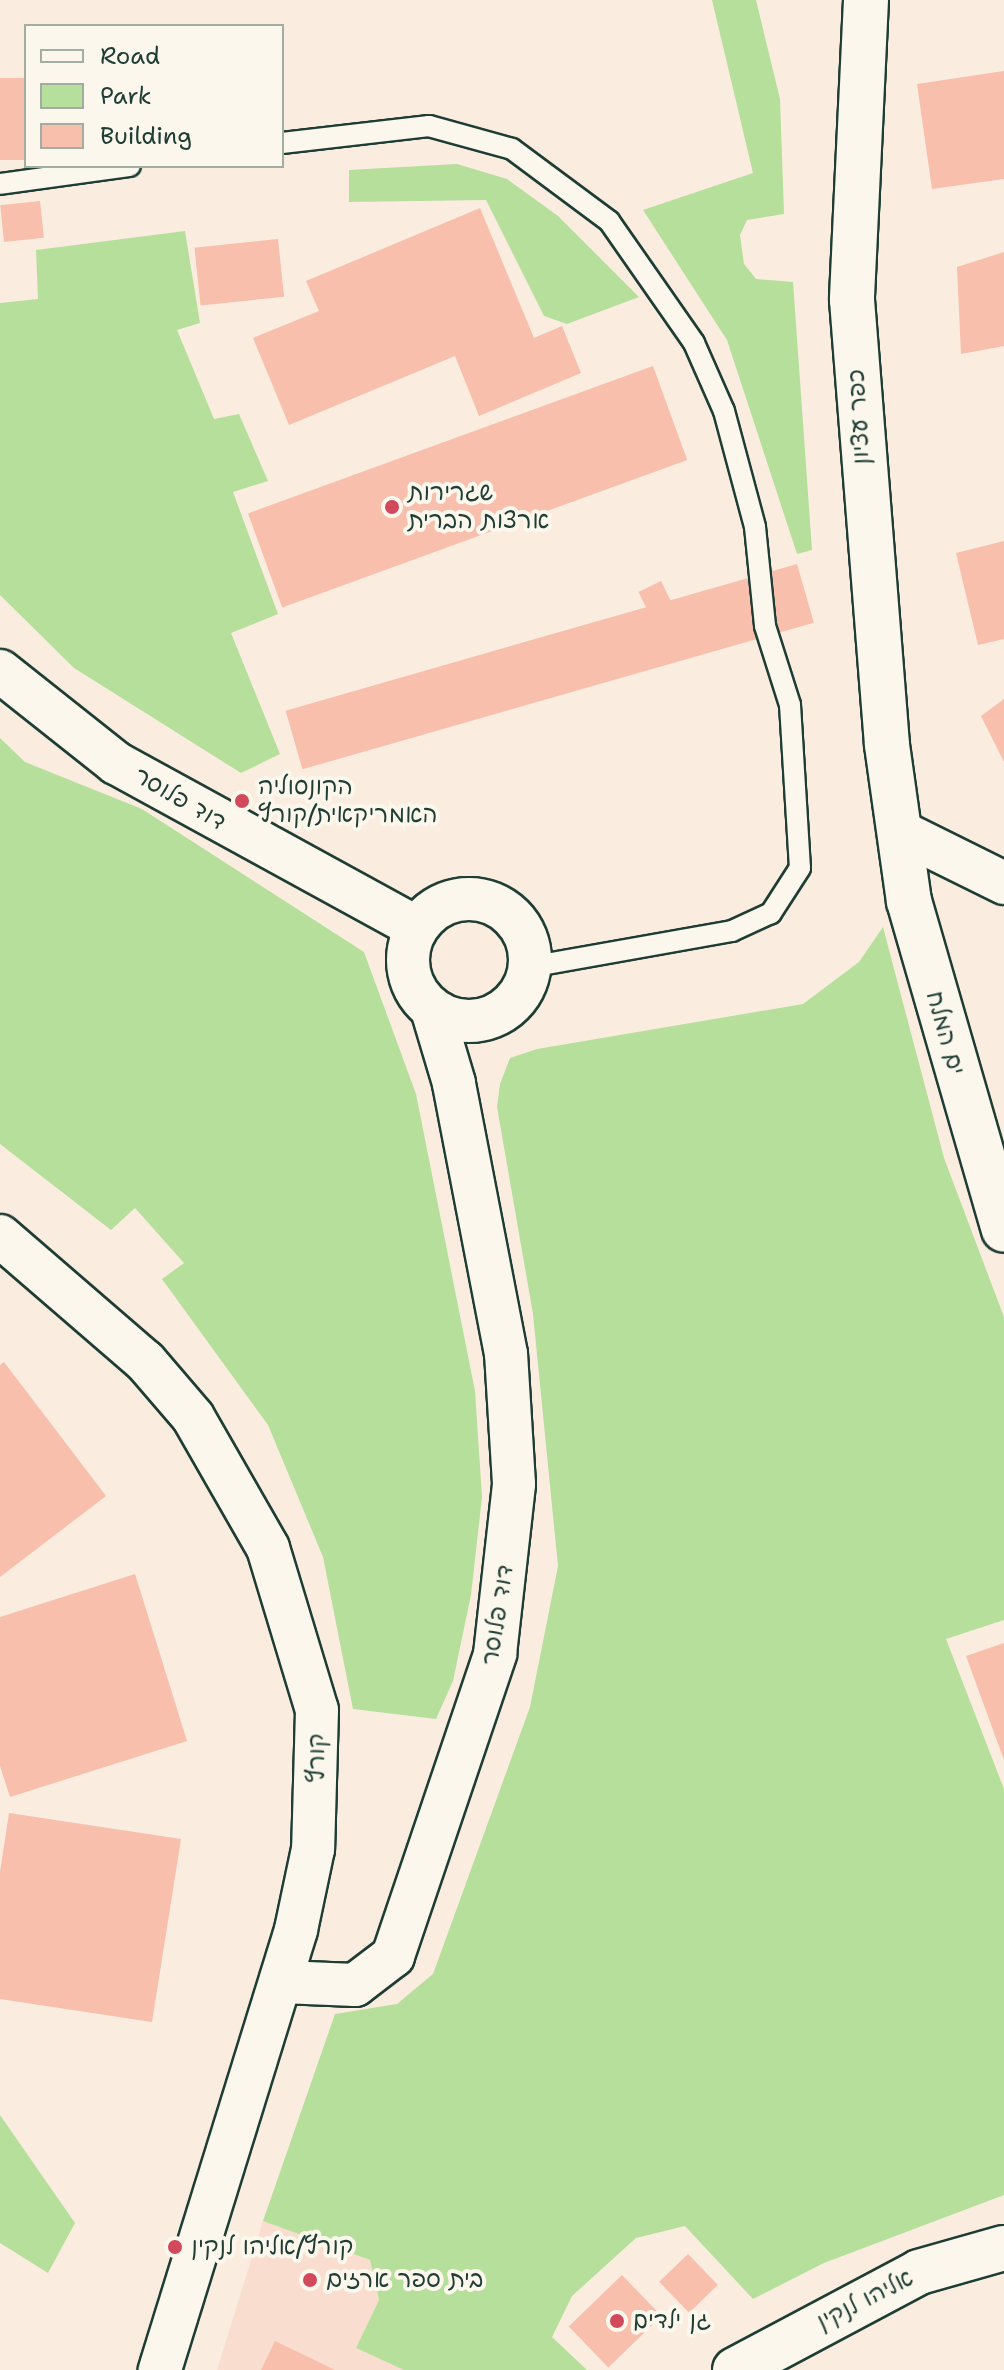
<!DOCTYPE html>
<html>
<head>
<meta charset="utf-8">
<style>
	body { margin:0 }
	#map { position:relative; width:1004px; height:2370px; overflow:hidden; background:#faecdf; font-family:"Shantell Sans","Playpen Sans Hebrew",sans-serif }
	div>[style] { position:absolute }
	.built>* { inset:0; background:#f9ded0 }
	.green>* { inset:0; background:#b6df9b }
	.building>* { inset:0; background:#f7bfac; transform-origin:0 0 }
	.roads { filter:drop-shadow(2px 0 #1f3d34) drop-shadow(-2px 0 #1f3d34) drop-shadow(0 2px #1f3d34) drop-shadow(0 -2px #1f3d34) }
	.service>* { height:20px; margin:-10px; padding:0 10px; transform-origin:10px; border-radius:10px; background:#fbf7ec }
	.minor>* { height:42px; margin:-21px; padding:0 21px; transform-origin:21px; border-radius:21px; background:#fbf7ec }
	.minor>.ring { margin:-21px; padding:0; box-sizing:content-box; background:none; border:42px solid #fbf7ec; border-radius:50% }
	.tertiary>* { height:44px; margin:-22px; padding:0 22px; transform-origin:22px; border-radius:22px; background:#fbf7ec }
	.dots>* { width:22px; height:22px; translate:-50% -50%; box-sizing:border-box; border:4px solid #fbf7ec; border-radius:50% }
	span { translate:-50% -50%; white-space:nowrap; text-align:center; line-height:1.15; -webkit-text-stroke:8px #fbf7ec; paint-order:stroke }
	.street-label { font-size:24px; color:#1f3d34 }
	.poi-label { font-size:24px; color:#1f3d34 }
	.left { translate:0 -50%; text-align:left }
	.legend { position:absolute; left:24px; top:24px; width:260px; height:144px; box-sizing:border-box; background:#fbf7ec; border:2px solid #a3ada2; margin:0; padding:10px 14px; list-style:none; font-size:24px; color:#1f3d34 }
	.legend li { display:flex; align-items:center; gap:16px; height:40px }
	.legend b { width:40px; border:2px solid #a3ada2 }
</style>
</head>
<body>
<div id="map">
	<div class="built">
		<div style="clip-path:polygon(263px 2221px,370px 2260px,379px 2300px,356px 2348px,404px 2370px,217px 2370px)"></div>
	</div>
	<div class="green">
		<div style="clip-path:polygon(712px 0,756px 0,780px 99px,784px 214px,747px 220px,740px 235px,744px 264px,756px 279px,793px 282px,812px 550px,797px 554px,727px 340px,643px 210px,753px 173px)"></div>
		<div style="clip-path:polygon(457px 164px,507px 179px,558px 216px,639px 297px,567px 324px,544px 316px,486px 200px,349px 202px,349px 170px)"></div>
		<div style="clip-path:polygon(185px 231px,200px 323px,177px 330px,214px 419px,239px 414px,268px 481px,233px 492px,278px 614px,231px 633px,280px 754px,241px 773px,74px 668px,0 595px,0 303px,38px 299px,36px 250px)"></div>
		<div style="clip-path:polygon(0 738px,25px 762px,142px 809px,364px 952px,416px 1094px,475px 1391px,482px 1497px,471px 1595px,453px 1681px,436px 1719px,353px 1709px,323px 1557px,268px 1425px,162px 1279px,184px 1263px,135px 1208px,111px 1230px,0 1144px)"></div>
		<div style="clip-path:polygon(883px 927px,944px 1158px,1004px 1317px,1004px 1620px,946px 1639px,1004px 1789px,1004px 2195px,824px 2263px,753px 2299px,685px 2226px,636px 2238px,572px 2296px,552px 2337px,587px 2370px,404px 2370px,356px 2348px,379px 2300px,370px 2260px,263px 2221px,335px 2014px,397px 2004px,433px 1974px,530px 1707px,558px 1566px,533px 1314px,497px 1107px,500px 1084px,510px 1058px,537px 1049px,803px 1004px,859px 962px)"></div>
		<div style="clip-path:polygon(0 2115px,75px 2223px,48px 2273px,0 2243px)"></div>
	</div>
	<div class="building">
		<div style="clip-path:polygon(1004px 71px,1004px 179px,932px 189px,917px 84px)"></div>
		<div style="left:26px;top:78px;width:82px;height:26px;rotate:90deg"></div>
		<div style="left:40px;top:201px;width:37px;height:40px;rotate:84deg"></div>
		<div style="clip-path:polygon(480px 208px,534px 338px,562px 326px,581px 373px,479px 416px,455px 356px,289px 425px,253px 338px,319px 311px,306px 281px)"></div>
		<div style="left:278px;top:239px;width:58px;height:84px;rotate:84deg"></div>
		<div style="clip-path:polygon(1004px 252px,1004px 346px,961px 354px,957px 267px)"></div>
		<div style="left:653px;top:366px;width:100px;height:431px;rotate:70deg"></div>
		<div style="clip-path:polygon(1004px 541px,1004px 639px,978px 645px,956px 553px)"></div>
		<div style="left:797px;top:564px;width:61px;height:532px;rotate:74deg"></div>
		<div style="left:661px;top:581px;width:25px;height:25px;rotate:64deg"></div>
		<div style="clip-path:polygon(1004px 699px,1004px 762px,981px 716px)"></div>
		<div style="clip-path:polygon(4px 1362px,106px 1496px,0 1577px,0 1365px)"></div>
		<div style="clip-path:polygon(135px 1574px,187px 1741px,10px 1797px,0 1766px,0 1617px)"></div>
		<div style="clip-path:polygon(1004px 1643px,1004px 1760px,966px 1656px)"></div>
		<div style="clip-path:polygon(9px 1813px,181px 1839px,152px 2022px,0 1999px,0 1872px)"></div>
		<div style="left:688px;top:2254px;width:43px;height:40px;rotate:46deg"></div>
		<div style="left:622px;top:2275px;width:57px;height:74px;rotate:46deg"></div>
		<div style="clip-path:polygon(275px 2341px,335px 2370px,261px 2370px)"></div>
	</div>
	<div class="roads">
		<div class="service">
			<div style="left:282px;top:143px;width:148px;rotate:-6.6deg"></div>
			<div style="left:429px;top:126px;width:86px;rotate:15.5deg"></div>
			<div style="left:512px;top:149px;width:121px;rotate:36.6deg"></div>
			<div style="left:609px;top:221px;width:149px;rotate:55.1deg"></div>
			<div style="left:694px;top:343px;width:74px;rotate:66.2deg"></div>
			<div style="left:724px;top:411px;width:120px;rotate:75deg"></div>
			<div style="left:755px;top:527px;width:100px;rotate:84.2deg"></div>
			<div style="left:765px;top:626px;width:83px;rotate:72.4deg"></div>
			<div style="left:790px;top:705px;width:163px;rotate:86.5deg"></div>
			<div style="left:800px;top:868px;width:54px;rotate:122.8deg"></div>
			<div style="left:771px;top:913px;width:43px;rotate:155.2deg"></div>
			<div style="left:732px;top:931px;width:205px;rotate:169.9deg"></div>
			<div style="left:0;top:184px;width:131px;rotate:-7.9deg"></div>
		</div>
		<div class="minor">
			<div style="left:0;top:671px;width:148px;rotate:38.4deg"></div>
			<div style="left:116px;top:763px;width:343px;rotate:28.7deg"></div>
			<div style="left:901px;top:832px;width:115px;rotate:26.3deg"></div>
			<div class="ring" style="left:408px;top:899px;width:80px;height:80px"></div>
			<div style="left:0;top:1236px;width:191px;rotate:40.8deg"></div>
			<div style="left:145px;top:1361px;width:74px;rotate:49.4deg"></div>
			<div style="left:193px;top:1417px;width:151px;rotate:60.2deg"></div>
			<div style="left:268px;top:1548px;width:169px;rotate:73.2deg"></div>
			<div style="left:317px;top:1710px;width:139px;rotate:91.6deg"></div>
			<div style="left:313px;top:1849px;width:83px;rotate:101.9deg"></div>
			<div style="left:296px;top:1930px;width:461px;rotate:107.2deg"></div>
			<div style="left:282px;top:1982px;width:73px;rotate:2.4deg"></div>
			<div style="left:355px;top:1985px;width:48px;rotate:-37.3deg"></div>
			<div style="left:393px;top:1956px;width:319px;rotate:-71.3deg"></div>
			<div style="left:495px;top:1654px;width:171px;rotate:-83.6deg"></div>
			<div style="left:514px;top:1484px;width:130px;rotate:-93.5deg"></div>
			<div style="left:506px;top:1354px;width:276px;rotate:-100.9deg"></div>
			<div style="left:454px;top:1083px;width:77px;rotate:-106.6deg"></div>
		</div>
		<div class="tertiary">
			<div style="left:866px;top:0;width:300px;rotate:92.7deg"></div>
			<div style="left:852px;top:300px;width:446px;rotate:85.5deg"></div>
			<div style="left:887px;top:745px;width:158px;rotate:82deg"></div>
			<div style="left:909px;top:901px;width:342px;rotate:73.9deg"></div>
			<div style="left:735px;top:2370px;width:208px;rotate:-28deg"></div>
			<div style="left:919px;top:2272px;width:88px;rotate:-15.8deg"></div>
		</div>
	</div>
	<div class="dots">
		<div style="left:392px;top:507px;background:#d1495b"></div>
		<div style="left:242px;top:801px;background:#d1495b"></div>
		<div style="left:175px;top:2247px;background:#d1495b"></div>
		<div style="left:310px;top:2280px;background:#d1495b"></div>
		<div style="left:617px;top:2321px;background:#d1495b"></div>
	</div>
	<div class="street-label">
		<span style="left:859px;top:417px;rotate:-93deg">כפר עציון</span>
		<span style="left:180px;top:799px;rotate:30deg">דוד פלוסר</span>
		<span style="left:945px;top:1033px;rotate:74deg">ים המלח</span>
		<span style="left:498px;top:1615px;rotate:-81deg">דוד פלוסר</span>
		<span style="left:317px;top:1758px;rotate:-90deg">קורץ</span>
		<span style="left:865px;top:2300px;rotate:-27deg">אליהו לנקין</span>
	</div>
	<div class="poi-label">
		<span class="left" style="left:408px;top:507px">שגרירות<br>ארצות הברית</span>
		<span class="left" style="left:258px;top:801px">הקונסוליה<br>האמריקאית/קורץ</span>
		<span class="left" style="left:191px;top:2247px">קורץ/אליהו לנקין</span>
		<span class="left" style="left:326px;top:2280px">בית ספר ארזים</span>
		<span class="left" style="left:633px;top:2321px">גן ילדים</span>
	</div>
	<ul class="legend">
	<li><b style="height:10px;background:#fbf7ec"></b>Road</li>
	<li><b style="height:22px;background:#b6df9b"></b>Park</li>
	<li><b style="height:22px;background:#f7bfac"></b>Building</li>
	</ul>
</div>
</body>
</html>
